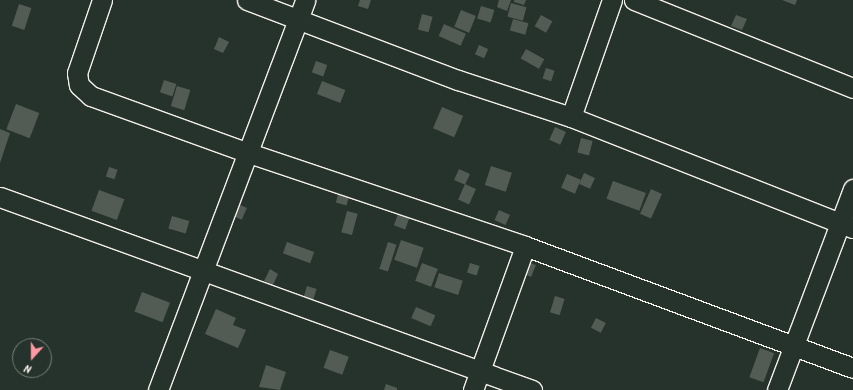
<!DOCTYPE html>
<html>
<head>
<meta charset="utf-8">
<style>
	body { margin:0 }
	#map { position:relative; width:853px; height:390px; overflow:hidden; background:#26332d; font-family:Kalam,sans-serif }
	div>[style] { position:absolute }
	.building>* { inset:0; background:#525c55; transform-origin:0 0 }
	.roads { filter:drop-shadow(1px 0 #f4f1e8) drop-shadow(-1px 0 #f4f1e8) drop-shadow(0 1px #f4f1e8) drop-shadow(0 -1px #f4f1e8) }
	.minor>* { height:19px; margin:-9.5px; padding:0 9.5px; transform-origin:9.5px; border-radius:9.5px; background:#26332d }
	span { translate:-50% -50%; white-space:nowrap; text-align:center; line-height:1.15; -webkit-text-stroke:4px #26332d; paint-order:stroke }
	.north { position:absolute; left:12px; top:338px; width:40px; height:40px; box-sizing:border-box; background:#26332d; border:1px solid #787f78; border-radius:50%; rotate:201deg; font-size:11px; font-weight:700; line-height:16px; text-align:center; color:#f4f1e8 }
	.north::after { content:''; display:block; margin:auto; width:14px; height:18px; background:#ff9aa2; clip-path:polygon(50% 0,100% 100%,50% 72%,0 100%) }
</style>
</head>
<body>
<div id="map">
	<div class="building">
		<div style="clip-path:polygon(360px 0,371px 0,368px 9px,358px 6px)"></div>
		<div style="clip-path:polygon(499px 0,511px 0,507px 11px,497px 7px)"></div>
		<div style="clip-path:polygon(514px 0,526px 0,524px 5px,514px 2px)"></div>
		<div style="clip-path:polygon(782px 0,797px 0,795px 5px)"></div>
		<div style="left:511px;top:3px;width:16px;height:14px;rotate:15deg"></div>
		<div style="left:19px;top:4px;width:13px;height:23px;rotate:18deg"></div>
		<div style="left:481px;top:6px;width:14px;height:13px;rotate:17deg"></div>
		<div style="clip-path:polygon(99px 9px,110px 12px,106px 23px,96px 19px)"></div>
		<div style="left:461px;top:10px;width:16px;height:18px;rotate:22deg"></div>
		<div style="left:422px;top:14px;width:11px;height:16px;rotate:15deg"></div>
		<div style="left:541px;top:15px;width:13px;height:13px;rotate:29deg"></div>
		<div style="clip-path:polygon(736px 15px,747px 19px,742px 30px,731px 26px)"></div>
		<div style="left:513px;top:19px;width:16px;height:12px;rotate:15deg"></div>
		<div style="left:444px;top:24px;width:24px;height:13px;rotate:24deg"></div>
		<div style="clip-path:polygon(219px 37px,229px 42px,223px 53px,214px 49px)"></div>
		<div style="left:479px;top:45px;width:10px;height:10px;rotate:24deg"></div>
		<div style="left:526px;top:49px;width:21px;height:11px;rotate:29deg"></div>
		<div style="left:316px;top:61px;width:12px;height:12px;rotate:20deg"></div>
		<div style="left:546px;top:68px;width:9px;height:11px;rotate:18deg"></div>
		<div style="left:164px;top:80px;width:13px;height:13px;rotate:18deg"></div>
		<div style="left:322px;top:81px;width:25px;height:14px;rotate:21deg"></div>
		<div style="left:177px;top:86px;width:14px;height:21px;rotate:17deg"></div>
		<div style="left:16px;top:104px;width:25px;height:27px;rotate:21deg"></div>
		<div style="left:442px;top:107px;width:23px;height:23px;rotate:23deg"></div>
		<div style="left:555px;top:127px;width:12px;height:14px;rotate:24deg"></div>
		<div style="clip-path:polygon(0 129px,10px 133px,0 163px)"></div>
		<div style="left:581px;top:138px;width:12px;height:15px;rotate:14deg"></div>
		<div style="left:491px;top:166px;width:22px;height:20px;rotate:18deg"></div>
		<div style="left:109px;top:167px;width:9px;height:10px;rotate:18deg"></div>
		<div style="left:459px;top:169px;width:12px;height:12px;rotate:24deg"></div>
		<div style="left:584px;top:173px;width:12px;height:12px;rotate:24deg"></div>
		<div style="left:567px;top:174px;width:15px;height:15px;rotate:23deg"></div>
		<div style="left:613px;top:181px;width:35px;height:19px;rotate:20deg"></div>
		<div style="left:465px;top:184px;width:12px;height:17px;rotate:24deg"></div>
		<div style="left:651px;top:189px;width:12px;height:27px;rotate:24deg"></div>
		<div style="left:99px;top:190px;width:27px;height:22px;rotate:20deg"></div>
		<div style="left:339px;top:191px;width:11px;height:12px;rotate:15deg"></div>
		<div style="left:236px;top:203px;width:12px;height:13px;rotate:24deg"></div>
		<div style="left:499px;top:210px;width:12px;height:11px;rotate:24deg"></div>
		<div style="left:347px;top:211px;width:11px;height:22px;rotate:15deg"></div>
		<div style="left:398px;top:214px;width:12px;height:12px;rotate:20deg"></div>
		<div style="left:172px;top:216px;width:18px;height:13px;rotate:16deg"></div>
		<div style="left:401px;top:240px;width:24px;height:21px;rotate:19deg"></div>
		<div style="left:287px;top:242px;width:29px;height:12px;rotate:20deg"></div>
		<div style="left:388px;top:242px;width:9px;height:28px;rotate:18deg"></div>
		<div style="clip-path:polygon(527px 262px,536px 265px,531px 277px,523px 273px)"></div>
		<div style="left:422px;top:263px;width:17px;height:19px;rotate:21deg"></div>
		<div style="left:470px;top:263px;width:10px;height:10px;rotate:17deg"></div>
		<div style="clip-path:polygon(270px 269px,278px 274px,273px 285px,264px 281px)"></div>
		<div style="left:439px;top:273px;width:25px;height:15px;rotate:18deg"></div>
		<div style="left:307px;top:286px;width:10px;height:13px;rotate:17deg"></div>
		<div style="left:142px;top:292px;width:30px;height:21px;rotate:21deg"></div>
		<div style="left:555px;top:296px;width:10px;height:17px;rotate:17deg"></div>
		<div style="left:416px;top:307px;width:21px;height:12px;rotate:23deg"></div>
		<div style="clip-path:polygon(216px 309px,236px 318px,233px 325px,246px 330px,238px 348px,205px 334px)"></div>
		<div style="left:596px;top:318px;width:11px;height:11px;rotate:27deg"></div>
		<div style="left:760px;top:348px;width:15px;height:31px;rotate:20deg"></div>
		<div style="left:330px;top:350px;width:20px;height:19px;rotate:20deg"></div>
		<div style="clip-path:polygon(266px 365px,286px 372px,280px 390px,259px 387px)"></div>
		<div style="clip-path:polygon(386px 384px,397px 388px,397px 390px,384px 390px)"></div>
	</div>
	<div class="roads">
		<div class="minor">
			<div style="left:102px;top:0;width:77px;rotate:108.9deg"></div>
			<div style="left:77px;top:73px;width:12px;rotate:81deg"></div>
			<div style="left:79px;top:85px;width:16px;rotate:43deg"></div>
			<div style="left:91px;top:96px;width:165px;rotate:19.9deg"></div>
			<div style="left:246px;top:152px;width:294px;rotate:18.6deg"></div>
			<div style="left:525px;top:246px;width:350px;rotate:20.4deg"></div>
			<div style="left:247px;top:0;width:226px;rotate:20.8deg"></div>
			<div style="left:458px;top:80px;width:119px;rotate:18.1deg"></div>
			<div style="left:571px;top:117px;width:303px;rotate:21.5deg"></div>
			<div style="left:634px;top:0;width:236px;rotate:21.9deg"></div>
			<div style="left:571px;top:117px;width:124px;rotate:-70.7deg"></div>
			<div style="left:0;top:197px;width:566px;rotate:19.94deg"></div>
			<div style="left:158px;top:390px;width:417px;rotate:-69.3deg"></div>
			<div style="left:473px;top:390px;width:153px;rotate:-70.1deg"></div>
			<div style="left:777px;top:390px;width:215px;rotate:-69.3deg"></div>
		</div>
	</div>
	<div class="north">N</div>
</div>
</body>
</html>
